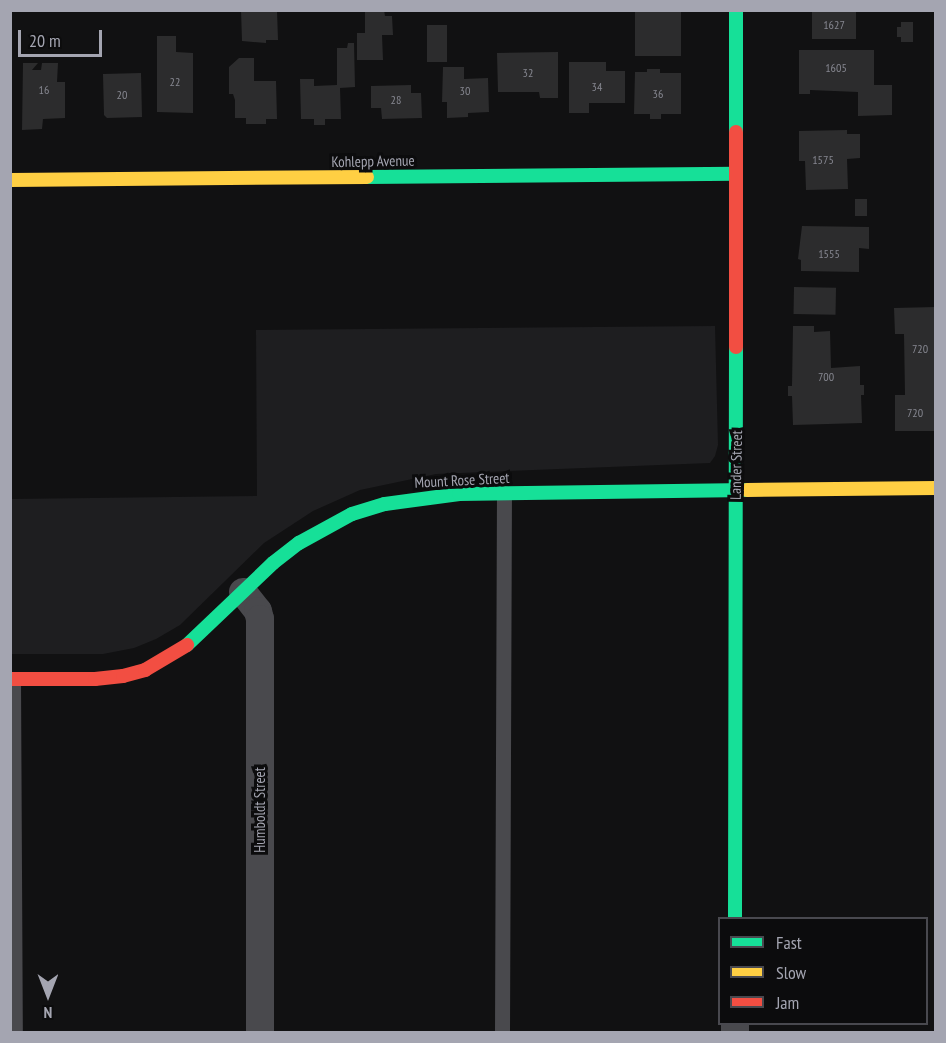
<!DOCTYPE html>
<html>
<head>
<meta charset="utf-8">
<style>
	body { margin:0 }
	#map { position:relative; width:946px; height:1043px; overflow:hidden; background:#111112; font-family:"PT Sans Narrow",sans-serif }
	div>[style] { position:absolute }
	.built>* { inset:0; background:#1e1e20 }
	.building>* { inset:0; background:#2c2c2d; transform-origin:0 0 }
	.lane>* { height:15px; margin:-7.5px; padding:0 7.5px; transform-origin:7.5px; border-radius:7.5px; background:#49494d }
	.street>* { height:28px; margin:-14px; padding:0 14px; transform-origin:14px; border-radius:14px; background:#49494d }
	.fast>* { height:14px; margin:-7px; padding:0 7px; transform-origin:7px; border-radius:7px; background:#16e098 }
	.slow>* { height:14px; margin:-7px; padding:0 7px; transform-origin:7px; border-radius:7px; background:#ffcf43 }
	.jam>* { height:14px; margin:-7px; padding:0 7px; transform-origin:7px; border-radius:7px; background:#f24e42 }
	span { translate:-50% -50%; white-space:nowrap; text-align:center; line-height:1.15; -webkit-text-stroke:6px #0c0c0d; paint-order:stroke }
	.number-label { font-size:12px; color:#868790 }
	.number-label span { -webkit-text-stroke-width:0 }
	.street-label { font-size:15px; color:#a4a5b1 }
	.frame { position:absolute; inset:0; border:12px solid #a4a5b1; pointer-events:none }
	.legend { position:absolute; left:718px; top:917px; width:210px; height:108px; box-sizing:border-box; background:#0c0c0d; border:2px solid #49494f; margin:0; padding:8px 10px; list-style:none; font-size:18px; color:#a4a5b1 }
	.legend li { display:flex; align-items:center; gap:12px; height:30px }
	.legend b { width:30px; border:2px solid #49494f }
	.north { position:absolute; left:18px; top:965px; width:60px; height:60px; -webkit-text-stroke:4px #0c0c0d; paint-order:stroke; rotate:180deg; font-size:16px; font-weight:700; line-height:24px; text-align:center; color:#a4a5b1 }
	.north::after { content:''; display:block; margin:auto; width:21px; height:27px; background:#a4a5b1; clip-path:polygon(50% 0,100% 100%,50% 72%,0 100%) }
	.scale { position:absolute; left:18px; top:30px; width:84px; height:27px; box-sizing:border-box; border:3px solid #a4a5b1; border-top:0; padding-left:8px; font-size:18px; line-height:21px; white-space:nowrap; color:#a4a5b1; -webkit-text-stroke:4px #0c0c0d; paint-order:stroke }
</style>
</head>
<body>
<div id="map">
	<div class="built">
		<div style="clip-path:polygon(715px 326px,718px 445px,715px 456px,710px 463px,436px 474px,360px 490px,313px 511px,264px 543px,180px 625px,156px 639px,134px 648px,103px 654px,11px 654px,11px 499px,257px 496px,256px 330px)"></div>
	</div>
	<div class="building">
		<div style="clip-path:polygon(241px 10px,277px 10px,278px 40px,266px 40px,266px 43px,242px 41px)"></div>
		<div style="clip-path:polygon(365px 10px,384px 10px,385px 16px,392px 16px,393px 35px,382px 35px,383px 60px,357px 60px,357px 33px,365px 33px)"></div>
		<div style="left:635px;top:10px;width:46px;height:46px"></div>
		<div style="left:812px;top:10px;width:44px;height:29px"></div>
		<div style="clip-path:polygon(901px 22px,913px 22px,913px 42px,901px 42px,901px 37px,897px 37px,897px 27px,901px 27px)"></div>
		<div style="left:427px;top:25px;width:20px;height:37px"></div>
		<div style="clip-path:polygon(157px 36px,176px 36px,176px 52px,193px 53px,193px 113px,157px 112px)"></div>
		<div style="clip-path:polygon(348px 43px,354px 43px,355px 87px,340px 88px,341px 119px,325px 119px,325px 125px,314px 125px,314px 119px,301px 119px,300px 79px,314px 79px,314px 86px,337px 85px,337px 48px,347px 48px)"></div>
		<div style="clip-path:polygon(799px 50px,874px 50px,874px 85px,892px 85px,892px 115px,858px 116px,858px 92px,810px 90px,810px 94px,799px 94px)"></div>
		<div style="clip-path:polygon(558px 52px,558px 98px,540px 98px,539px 92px,498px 92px,497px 53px)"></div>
		<div style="clip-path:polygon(239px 58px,254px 58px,254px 81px,276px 81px,277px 119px,266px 119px,266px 124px,246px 124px,246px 118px,235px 118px,235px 100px,233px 94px,229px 94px,229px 67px)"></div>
		<div style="clip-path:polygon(569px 62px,606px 62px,606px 71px,625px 71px,625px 103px,589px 103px,589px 113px,569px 113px)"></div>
		<div style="clip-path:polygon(23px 63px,38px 63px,32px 70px,41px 70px,42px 63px,58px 63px,57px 82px,65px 82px,65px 118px,43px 119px,42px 129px,22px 130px)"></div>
		<div style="clip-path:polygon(443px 67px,464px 67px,464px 79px,488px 78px,489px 112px,468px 113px,468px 117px,447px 118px,447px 102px,442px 102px)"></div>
		<div style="clip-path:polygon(647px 69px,660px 69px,660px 73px,681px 73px,681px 114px,661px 114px,661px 119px,650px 119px,650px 114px,634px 114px,635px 72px,647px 72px)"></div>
		<div style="clip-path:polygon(141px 73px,142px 117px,107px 118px,104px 115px,103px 74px)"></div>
		<div style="clip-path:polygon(411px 85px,411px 93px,421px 93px,422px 118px,382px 119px,381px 108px,371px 108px,371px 86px)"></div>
		<div style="clip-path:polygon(847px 130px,847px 134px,860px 134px,860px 158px,847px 159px,848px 189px,806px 190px,805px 161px,799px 161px,799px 131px)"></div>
		<div style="left:855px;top:199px;width:12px;height:17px"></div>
		<div style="clip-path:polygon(802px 226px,869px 227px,869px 249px,859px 248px,859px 272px,801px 271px,801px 260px,798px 259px)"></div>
		<div style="left:794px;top:287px;width:42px;height:27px;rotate:1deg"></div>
		<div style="clip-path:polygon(936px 307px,936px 431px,895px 431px,895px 395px,905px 395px,904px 334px,895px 334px,894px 308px)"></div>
		<div style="clip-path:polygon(793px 326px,814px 326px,814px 332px,830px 331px,831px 368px,860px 366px,860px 385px,864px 385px,864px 395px,861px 395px,862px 423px,793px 425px,792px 396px,788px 396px,788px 386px,792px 386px)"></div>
	</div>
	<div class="lane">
		<div style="left:13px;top:679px;width:353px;rotate:89.7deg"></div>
		<div style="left:502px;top:1032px;width:539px;rotate:-89.79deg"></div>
	</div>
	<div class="street">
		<div style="left:243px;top:592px;width:24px;rotate:52deg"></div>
		<div style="left:258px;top:611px;width:8px;rotate:76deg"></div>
		<div style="left:260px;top:619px;width:413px;rotate:90deg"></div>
		<div style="left:735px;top:1024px;width:8px;rotate:90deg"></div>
	</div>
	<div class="fast">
		<div style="left:736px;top:132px;width:122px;rotate:-90deg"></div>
		<div style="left:367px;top:177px;width:369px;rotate:-0.5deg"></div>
		<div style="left:187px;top:645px;width:119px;rotate:-43.6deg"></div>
		<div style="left:273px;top:563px;width:33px;rotate:-38deg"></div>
		<div style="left:299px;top:543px;width:60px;rotate:-28.7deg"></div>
		<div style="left:352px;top:514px;width:34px;rotate:-17deg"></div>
		<div style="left:385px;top:504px;width:75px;rotate:-7.7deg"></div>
		<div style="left:459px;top:494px;width:288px;rotate:-0.8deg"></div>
		<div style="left:735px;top:918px;width:571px;rotate:-89.9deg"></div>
	</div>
	<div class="slow">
		<div style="left:10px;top:180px;width:357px;rotate:-0.5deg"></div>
		<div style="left:747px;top:490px;width:189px;rotate:-0.6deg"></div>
	</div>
	<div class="jam">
		<div style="left:736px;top:347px;width:215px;rotate:-90deg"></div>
		<div style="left:10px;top:679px;width:85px"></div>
		<div style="left:95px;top:679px;width:28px;rotate:-6deg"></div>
		<div style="left:123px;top:676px;width:23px;rotate:-15deg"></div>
		<div style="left:145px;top:670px;width:49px;rotate:-30.8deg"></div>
	</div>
	<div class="number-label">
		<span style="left:834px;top:25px">1627</span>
		<span style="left:836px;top:68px">1605</span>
		<span style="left:528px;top:73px">32</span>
		<span style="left:175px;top:82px">22</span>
		<span style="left:597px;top:87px">34</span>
		<span style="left:44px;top:90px">16</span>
		<span style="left:465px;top:91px">30</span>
		<span style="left:658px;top:94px">36</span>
		<span style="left:122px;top:95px">20</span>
		<span style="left:396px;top:100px">28</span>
		<span style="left:823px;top:160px">1575</span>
		<span style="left:829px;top:254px">1555</span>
		<span style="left:920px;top:349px">720</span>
		<span style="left:826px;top:377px">700</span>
		<span style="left:915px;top:413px">720</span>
	</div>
	<div class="street-label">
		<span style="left:373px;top:161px;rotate:-1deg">Kohlepp Avenue</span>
		<span style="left:736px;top:465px;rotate:-89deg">Lander Street</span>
		<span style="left:462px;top:480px;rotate:-3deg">Mount Rose Street</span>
		<span style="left:260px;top:810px;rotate:-90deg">Humboldt Street</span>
	</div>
	<div class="frame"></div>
	<ul class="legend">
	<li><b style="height:8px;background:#16e098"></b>Fast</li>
	<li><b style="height:8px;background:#ffcf43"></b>Slow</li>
	<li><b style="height:8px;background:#f24e42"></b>Jam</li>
	</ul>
	<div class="north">N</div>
	<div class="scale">20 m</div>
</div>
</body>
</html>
